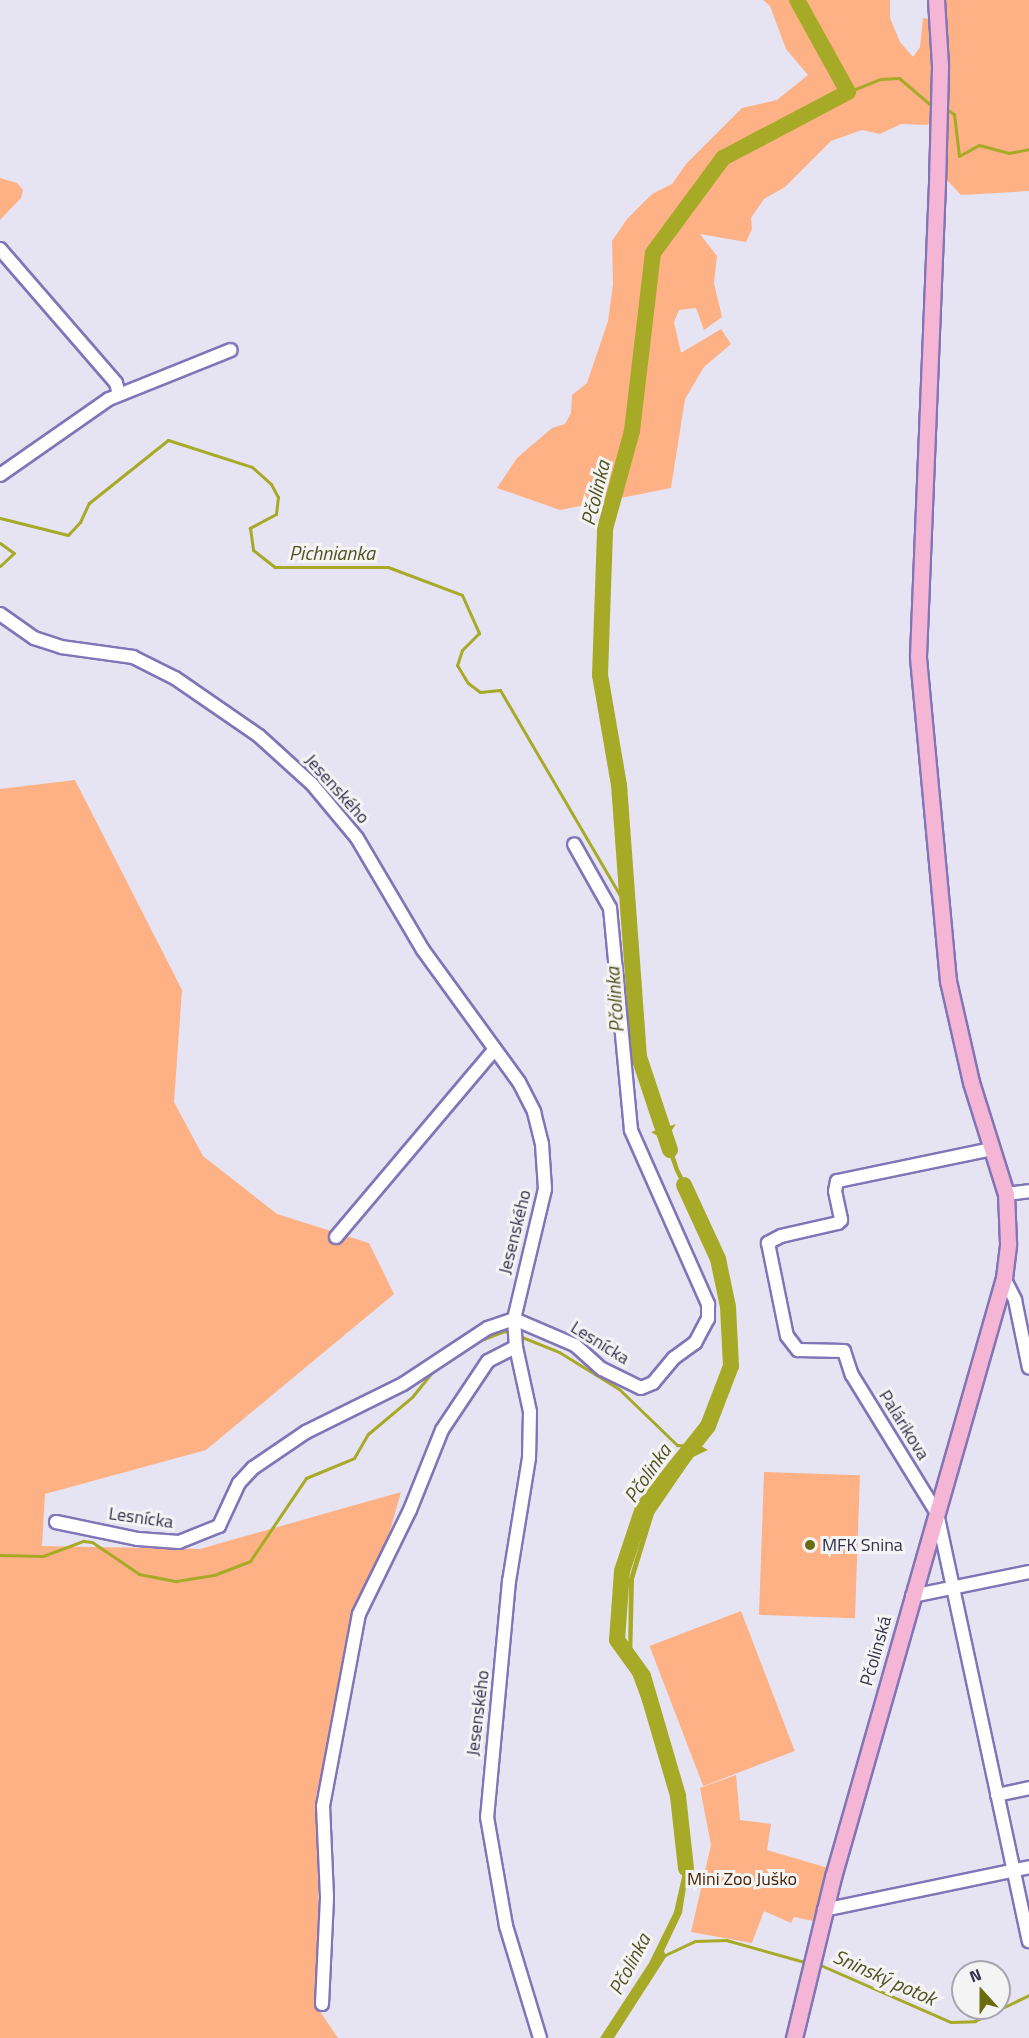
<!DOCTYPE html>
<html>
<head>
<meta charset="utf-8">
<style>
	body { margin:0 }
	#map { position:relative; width:1029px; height:2038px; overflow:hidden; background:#e6e4f3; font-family:"Titillium Web",sans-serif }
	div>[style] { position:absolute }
	.green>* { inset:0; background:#feb184; transform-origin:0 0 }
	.water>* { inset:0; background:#a6aa27 }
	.stream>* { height:3px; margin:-1.5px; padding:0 1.5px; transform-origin:1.5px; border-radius:1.5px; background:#a6aa27 }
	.river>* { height:16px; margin:-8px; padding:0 8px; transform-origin:8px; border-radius:8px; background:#a6aa27 }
	.roads { filter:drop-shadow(2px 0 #8175b8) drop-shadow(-2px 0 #8175b8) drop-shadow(0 2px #8175b8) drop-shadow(0 -2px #8175b8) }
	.minor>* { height:12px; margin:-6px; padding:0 6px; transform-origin:6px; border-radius:6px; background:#fff }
	.major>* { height:15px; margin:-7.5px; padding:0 7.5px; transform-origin:7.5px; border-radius:7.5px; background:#f5b5d4 }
	.dots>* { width:16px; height:16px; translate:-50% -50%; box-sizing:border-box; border:3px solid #f4f4f4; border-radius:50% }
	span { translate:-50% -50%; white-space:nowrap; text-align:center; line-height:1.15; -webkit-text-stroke:6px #f4f4f4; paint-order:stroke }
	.street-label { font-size:18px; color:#342f4c }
	.poi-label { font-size:18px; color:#342f4c }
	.left { translate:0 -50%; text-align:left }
	.park-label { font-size:18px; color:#482206 }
	.water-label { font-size:20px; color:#4f5120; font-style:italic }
	.north { position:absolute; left:951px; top:1960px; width:60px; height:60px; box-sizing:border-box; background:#f4f4f4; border:2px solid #a7a5b1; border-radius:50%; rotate:339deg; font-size:16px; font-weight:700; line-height:24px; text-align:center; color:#342f4c }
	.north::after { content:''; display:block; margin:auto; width:21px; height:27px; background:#6a6c0e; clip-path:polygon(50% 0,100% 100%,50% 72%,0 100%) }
</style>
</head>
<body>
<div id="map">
	<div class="green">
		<div style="clip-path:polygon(763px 0,890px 0,890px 18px,900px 42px,913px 57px,920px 47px,923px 18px,930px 19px,936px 43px,934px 119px,927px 125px,901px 124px,880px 134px,862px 130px,831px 141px,785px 187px,764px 199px,751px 218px,752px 229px,746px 242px,700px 234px,717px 256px,714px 283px,722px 317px,704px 330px,696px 308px,679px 310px,674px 322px,681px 353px,721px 329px,731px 344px,704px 367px,685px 399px,671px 488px,560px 510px,497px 488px,517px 458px,552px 428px,565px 424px,571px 413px,572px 395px,587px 383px,608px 321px,613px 284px,612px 241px,627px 219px,652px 194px,672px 184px,686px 164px,742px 108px,777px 100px,808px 75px,786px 49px,770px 6px)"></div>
		<div style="clip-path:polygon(944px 0,1029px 0,1029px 191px,961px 195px,945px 178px)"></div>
		<div style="clip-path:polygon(0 178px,17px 183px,23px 190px,21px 198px,0 220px)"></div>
		<div style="clip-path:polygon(75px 780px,182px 990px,174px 1102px,203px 1156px,277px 1214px,369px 1243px,394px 1294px,206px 1450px,45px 1494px,42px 1546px,200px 1549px,401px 1492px,316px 1795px,321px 2013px,338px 2038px,0 2038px,0 789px)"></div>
		<div style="left:764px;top:1472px;width:96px;height:143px;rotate:2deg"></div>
		<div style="left:741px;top:1611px;width:150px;height:98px;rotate:69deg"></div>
		<div style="clip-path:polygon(736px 1775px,740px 1820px,771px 1824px,767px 1850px,828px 1868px,813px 1921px,794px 1917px,791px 1923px,764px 1911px,752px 1943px,691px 1932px,711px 1845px,700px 1788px)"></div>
	</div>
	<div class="water">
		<div style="clip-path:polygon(676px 1124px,668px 1136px,679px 1169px,720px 1253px,734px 1301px,737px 1358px,731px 1382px,701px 1446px,708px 1450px,693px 1457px,654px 1514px,634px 1579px,632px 1663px,685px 1801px,689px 1868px,682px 1913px,664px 1951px,666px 1957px,614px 2038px,600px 2038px,649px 1963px,674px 1912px,684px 1868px,684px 1829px,680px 1803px,628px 1663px,629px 1579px,649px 1512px,691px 1453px,687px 1439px,693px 1441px,713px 1410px,728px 1381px,734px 1358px,730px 1301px,717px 1255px,675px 1171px,664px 1140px,651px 1132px)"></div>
	</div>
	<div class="stream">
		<div style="left:848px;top:92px;width:35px;rotate:-22deg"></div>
		<div style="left:881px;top:79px;width:18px;rotate:-3deg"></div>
		<div style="left:899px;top:78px;width:45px;rotate:40.5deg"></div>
		<div style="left:945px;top:108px;width:11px;rotate:34deg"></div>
		<div style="left:954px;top:114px;width:42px;rotate:83.2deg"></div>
		<div style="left:959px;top:156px;width:23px;rotate:-29deg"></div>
		<div style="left:979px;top:145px;width:31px;rotate:15deg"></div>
		<div style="left:1009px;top:153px;width:20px;rotate:-11deg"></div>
		<div style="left:0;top:518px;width:70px;rotate:14deg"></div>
		<div style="left:68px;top:535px;width:18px;rotate:-47deg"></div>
		<div style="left:80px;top:522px;width:21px;rotate:-65deg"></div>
		<div style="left:89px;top:503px;width:101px;rotate:-38.6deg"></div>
		<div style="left:168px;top:440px;width:88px;rotate:17.8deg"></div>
		<div style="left:252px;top:467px;width:25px;rotate:42deg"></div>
		<div style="left:271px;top:484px;width:15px;rotate:62deg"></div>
		<div style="left:278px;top:497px;width:17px;rotate:97deg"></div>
		<div style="left:276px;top:514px;width:30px;rotate:152deg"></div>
		<div style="left:250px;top:528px;width:22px;rotate:82deg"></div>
		<div style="left:253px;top:550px;width:28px;rotate:38deg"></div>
		<div style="left:275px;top:567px;width:113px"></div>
		<div style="left:388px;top:567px;width:79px;rotate:20.7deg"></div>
		<div style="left:462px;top:595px;width:42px;rotate:65.9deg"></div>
		<div style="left:479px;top:633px;width:24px;rotate:135deg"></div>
		<div style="left:462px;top:650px;width:16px;rotate:108deg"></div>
		<div style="left:457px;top:665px;width:21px;rotate:59deg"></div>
		<div style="left:468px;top:683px;width:15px;rotate:37deg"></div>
		<div style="left:480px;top:692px;width:20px;rotate:-6deg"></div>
		<div style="left:500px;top:690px;width:254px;rotate:59.7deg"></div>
		<div style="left:0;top:543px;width:17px;rotate:36deg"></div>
		<div style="left:14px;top:553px;width:19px;rotate:137deg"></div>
		<div style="left:517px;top:1335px;width:45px;rotate:22deg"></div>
		<div style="left:559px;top:1352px;width:70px;rotate:31.7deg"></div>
		<div style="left:619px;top:1389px;width:81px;rotate:44deg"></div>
		<div style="left:677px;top:1445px;width:16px;rotate:4deg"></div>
		<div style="left:481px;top:1340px;width:25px;rotate:-21deg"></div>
		<div style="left:504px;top:1331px;width:7px;rotate:16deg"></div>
		<div style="left:0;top:1555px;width:43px;rotate:1.3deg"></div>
		<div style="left:43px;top:1556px;width:43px;rotate:-20.6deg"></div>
		<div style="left:83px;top:1541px;width:9px;rotate:6deg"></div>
		<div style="left:92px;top:1542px;width:57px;rotate:34.2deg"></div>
		<div style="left:139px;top:1574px;width:38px;rotate:11deg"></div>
		<div style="left:176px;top:1581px;width:38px;rotate:-9deg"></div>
		<div style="left:214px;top:1575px;width:39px;rotate:-21deg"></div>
		<div style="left:250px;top:1561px;width:100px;rotate:-56deg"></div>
		<div style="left:306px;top:1478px;width:52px;rotate:-22.6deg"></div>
		<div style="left:354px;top:1458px;width:28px;rotate:-60deg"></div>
		<div style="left:368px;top:1434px;width:57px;rotate:-40.1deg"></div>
		<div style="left:412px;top:1397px;width:36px;rotate:-51deg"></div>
		<div style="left:663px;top:1956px;width:35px;rotate:-25deg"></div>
		<div style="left:695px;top:1941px;width:31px;rotate:-2deg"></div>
		<div style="left:726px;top:1940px;width:85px;rotate:15.7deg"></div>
		<div style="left:818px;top:1964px;width:145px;rotate:23.6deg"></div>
		<div style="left:951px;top:2022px;width:24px;rotate:-2deg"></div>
		<div style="left:975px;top:2021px;width:60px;rotate:-25.7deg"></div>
	</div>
	<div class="river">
		<div style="left:670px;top:1150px;width:98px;rotate:-108.4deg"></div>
		<div style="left:639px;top:1057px;width:273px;rotate:-94.2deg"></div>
		<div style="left:619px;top:785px;width:112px;rotate:-99.8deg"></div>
		<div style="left:600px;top:675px;width:146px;rotate:-88deg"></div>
		<div style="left:605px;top:529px;width:102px;rotate:-74.6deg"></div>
		<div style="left:632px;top:431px;width:179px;rotate:-83.3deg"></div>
		<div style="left:653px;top:253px;width:118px;rotate:-53.6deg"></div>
		<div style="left:723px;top:158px;width:141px;rotate:-27.8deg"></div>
		<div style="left:848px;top:92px;width:105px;rotate:-119deg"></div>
		<div style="left:684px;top:1185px;width:81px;rotate:65.3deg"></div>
		<div style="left:718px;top:1259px;width:49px;rotate:78.2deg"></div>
		<div style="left:728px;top:1307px;width:59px;rotate:87.1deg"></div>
		<div style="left:731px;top:1366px;width:64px;rotate:111deg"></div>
		<div style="left:708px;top:1426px;width:105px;rotate:128.4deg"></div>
		<div style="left:643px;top:1508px;width:66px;rotate:108.4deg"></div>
		<div style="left:622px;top:1571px;width:69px;rotate:94.1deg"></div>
		<div style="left:617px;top:1640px;width:44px;rotate:54.2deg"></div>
		<div style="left:643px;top:1676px;width:125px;rotate:73.7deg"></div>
		<div style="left:678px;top:1796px;width:73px;rotate:83.7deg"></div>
	</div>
	<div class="roads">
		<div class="minor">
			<div style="left:0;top:249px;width:177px;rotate:49.1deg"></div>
			<div style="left:116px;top:383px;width:11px;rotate:75deg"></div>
			<div style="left:0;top:475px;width:133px;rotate:-34.9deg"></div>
			<div style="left:109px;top:399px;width:131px;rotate:-21.9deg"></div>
			<div style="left:0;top:614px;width:42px;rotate:35.2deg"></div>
			<div style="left:34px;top:638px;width:28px;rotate:18deg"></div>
			<div style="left:61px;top:647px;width:73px;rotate:7.9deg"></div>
			<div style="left:133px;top:657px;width:47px;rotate:26.6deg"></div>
			<div style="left:175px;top:678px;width:102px;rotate:34.6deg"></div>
			<div style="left:259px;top:736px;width:72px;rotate:42.2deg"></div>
			<div style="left:312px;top:784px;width:70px;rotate:50.2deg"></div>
			<div style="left:357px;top:838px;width:130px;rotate:59.5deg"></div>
			<div style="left:423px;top:950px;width:163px;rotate:54deg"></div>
			<div style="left:519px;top:1082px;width:34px;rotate:63deg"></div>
			<div style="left:534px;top:1112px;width:33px;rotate:76deg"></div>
			<div style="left:542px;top:1144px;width:45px;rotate:86.2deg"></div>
			<div style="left:545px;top:1189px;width:134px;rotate:103.4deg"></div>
			<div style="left:514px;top:1319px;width:28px;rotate:86deg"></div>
			<div style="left:516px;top:1347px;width:66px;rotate:77.8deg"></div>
			<div style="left:530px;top:1412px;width:46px;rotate:91.2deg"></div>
			<div style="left:529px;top:1458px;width:125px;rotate:99.2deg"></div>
			<div style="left:509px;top:1581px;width:237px;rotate:95.3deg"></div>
			<div style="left:487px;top:1817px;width:111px;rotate:80.1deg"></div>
			<div style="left:506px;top:1926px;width:117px;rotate:73.1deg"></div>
			<div style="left:992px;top:1149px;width:158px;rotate:168.3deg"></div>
			<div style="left:837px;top:1181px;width:10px;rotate:101deg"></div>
			<div style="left:835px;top:1191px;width:30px;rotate:78deg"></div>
			<div style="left:841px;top:1220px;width:4px;rotate:135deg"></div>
			<div style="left:838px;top:1223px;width:58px;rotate:167.2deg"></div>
			<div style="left:781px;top:1236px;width:15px;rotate:152deg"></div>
			<div style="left:768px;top:1243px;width:95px;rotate:78.5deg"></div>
			<div style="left:787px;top:1336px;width:18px;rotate:52deg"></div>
			<div style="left:798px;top:1350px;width:46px;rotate:1.2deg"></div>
			<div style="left:844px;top:1351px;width:25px;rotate:72deg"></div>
			<div style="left:852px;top:1375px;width:162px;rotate:58.4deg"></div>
			<div style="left:937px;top:1513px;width:438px;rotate:77.9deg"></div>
			<div style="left:1006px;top:1194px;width:23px;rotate:-7deg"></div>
			<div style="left:336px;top:1237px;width:245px;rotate:-49.8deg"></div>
			<div style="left:1004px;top:1278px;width:25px;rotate:63deg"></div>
			<div style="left:1015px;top:1300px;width:69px;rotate:78.4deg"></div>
			<div style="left:56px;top:1522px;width:84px;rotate:11.7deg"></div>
			<div style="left:138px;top:1539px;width:41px;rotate:4.2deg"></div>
			<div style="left:179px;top:1542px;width:43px;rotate:-21.8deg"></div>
			<div style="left:219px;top:1526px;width:47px;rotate:-65.1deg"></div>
			<div style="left:239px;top:1483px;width:21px;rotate:-47deg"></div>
			<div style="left:253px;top:1468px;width:64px;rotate:-34.2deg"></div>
			<div style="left:306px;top:1432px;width:108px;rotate:-26.3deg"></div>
			<div style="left:403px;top:1384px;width:102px;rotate:-33.4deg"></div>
			<div style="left:488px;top:1328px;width:28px;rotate:-19deg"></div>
			<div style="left:514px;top:1319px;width:66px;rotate:23.1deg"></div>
			<div style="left:575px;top:1345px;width:36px;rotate:42deg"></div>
			<div style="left:602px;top:1369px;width:43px;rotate:26deg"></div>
			<div style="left:641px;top:1388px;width:13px;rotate:-23deg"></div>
			<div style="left:653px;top:1383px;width:33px;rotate:-50deg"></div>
			<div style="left:674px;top:1358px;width:26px;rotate:-36deg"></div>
			<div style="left:695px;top:1343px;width:27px;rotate:-62deg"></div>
			<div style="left:708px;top:1319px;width:15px;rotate:-90deg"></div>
			<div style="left:708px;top:1304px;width:190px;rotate:-113.9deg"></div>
			<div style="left:631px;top:1130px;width:223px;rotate:-95.4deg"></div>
			<div style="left:610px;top:908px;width:73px;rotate:-119.4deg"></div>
			<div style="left:912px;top:1596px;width:119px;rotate:-11.6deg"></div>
			<div style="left:997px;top:1795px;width:33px;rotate:-12deg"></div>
			<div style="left:824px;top:1910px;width:209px;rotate:-11.8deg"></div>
			<div style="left:322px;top:2004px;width:107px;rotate:-87.3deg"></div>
			<div style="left:327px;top:1897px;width:91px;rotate:-92.5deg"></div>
			<div style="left:323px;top:1806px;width:195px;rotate:-79.4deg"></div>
			<div style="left:359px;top:1614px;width:116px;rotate:-63.9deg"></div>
			<div style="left:410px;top:1510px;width:86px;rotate:-68.2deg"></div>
			<div style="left:442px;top:1430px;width:83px;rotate:-56.3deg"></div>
			<div style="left:488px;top:1361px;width:31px;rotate:-27deg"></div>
		</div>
		<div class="major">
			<div style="left:794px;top:2038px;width:166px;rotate:-76.4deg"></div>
			<div style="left:833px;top:1877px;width:623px;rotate:-74.07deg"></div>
			<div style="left:1004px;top:1278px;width:35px;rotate:-83deg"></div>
			<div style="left:1008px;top:1243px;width:49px;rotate:-92.3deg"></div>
			<div style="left:1006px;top:1194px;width:117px;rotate:-107.4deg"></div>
			<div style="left:971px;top:1082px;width:104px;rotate:-102.8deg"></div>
			<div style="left:948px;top:981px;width:326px;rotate:-95.3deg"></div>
			<div style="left:918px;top:656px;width:473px;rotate:-87.7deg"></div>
			<div style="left:937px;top:183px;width:118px;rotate:-88.5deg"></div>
			<div style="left:940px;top:65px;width:65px;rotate:-93.5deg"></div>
		</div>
	</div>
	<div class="dots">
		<div style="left:810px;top:1545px;background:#6a6c0e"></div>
	</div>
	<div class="street-label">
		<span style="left:337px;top:789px;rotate:48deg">Jesenského</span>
		<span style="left:515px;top:1232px;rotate:-76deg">Jesenského</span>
		<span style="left:600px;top:1343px;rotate:32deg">Lesnícka</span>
		<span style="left:904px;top:1425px;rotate:58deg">Palárikova</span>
		<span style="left:141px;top:1518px;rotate:8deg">Lesnícka</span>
		<span style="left:876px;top:1651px;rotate:-74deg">Pčolinská</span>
		<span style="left:478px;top:1713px;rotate:-83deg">Jesenského</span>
	</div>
	<div class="poi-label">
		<span class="left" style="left:822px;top:1545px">MFK Snina</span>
	</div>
	<div class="park-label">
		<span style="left:742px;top:1879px">Mini Zoo Juško</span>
	</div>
	<div class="water-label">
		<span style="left:595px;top:493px;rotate:-76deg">Pčolinka</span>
		<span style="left:332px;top:552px">Pichnianka</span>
		<span style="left:614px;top:1000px;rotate:-94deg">Pčolinka</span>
		<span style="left:647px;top:1473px;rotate:-55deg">Pčolinka</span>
		<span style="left:629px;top:1964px;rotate:-62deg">Pčolinka</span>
		<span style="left:885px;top:1977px;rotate:24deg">Sninský potok</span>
	</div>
	<div class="north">N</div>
</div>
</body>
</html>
